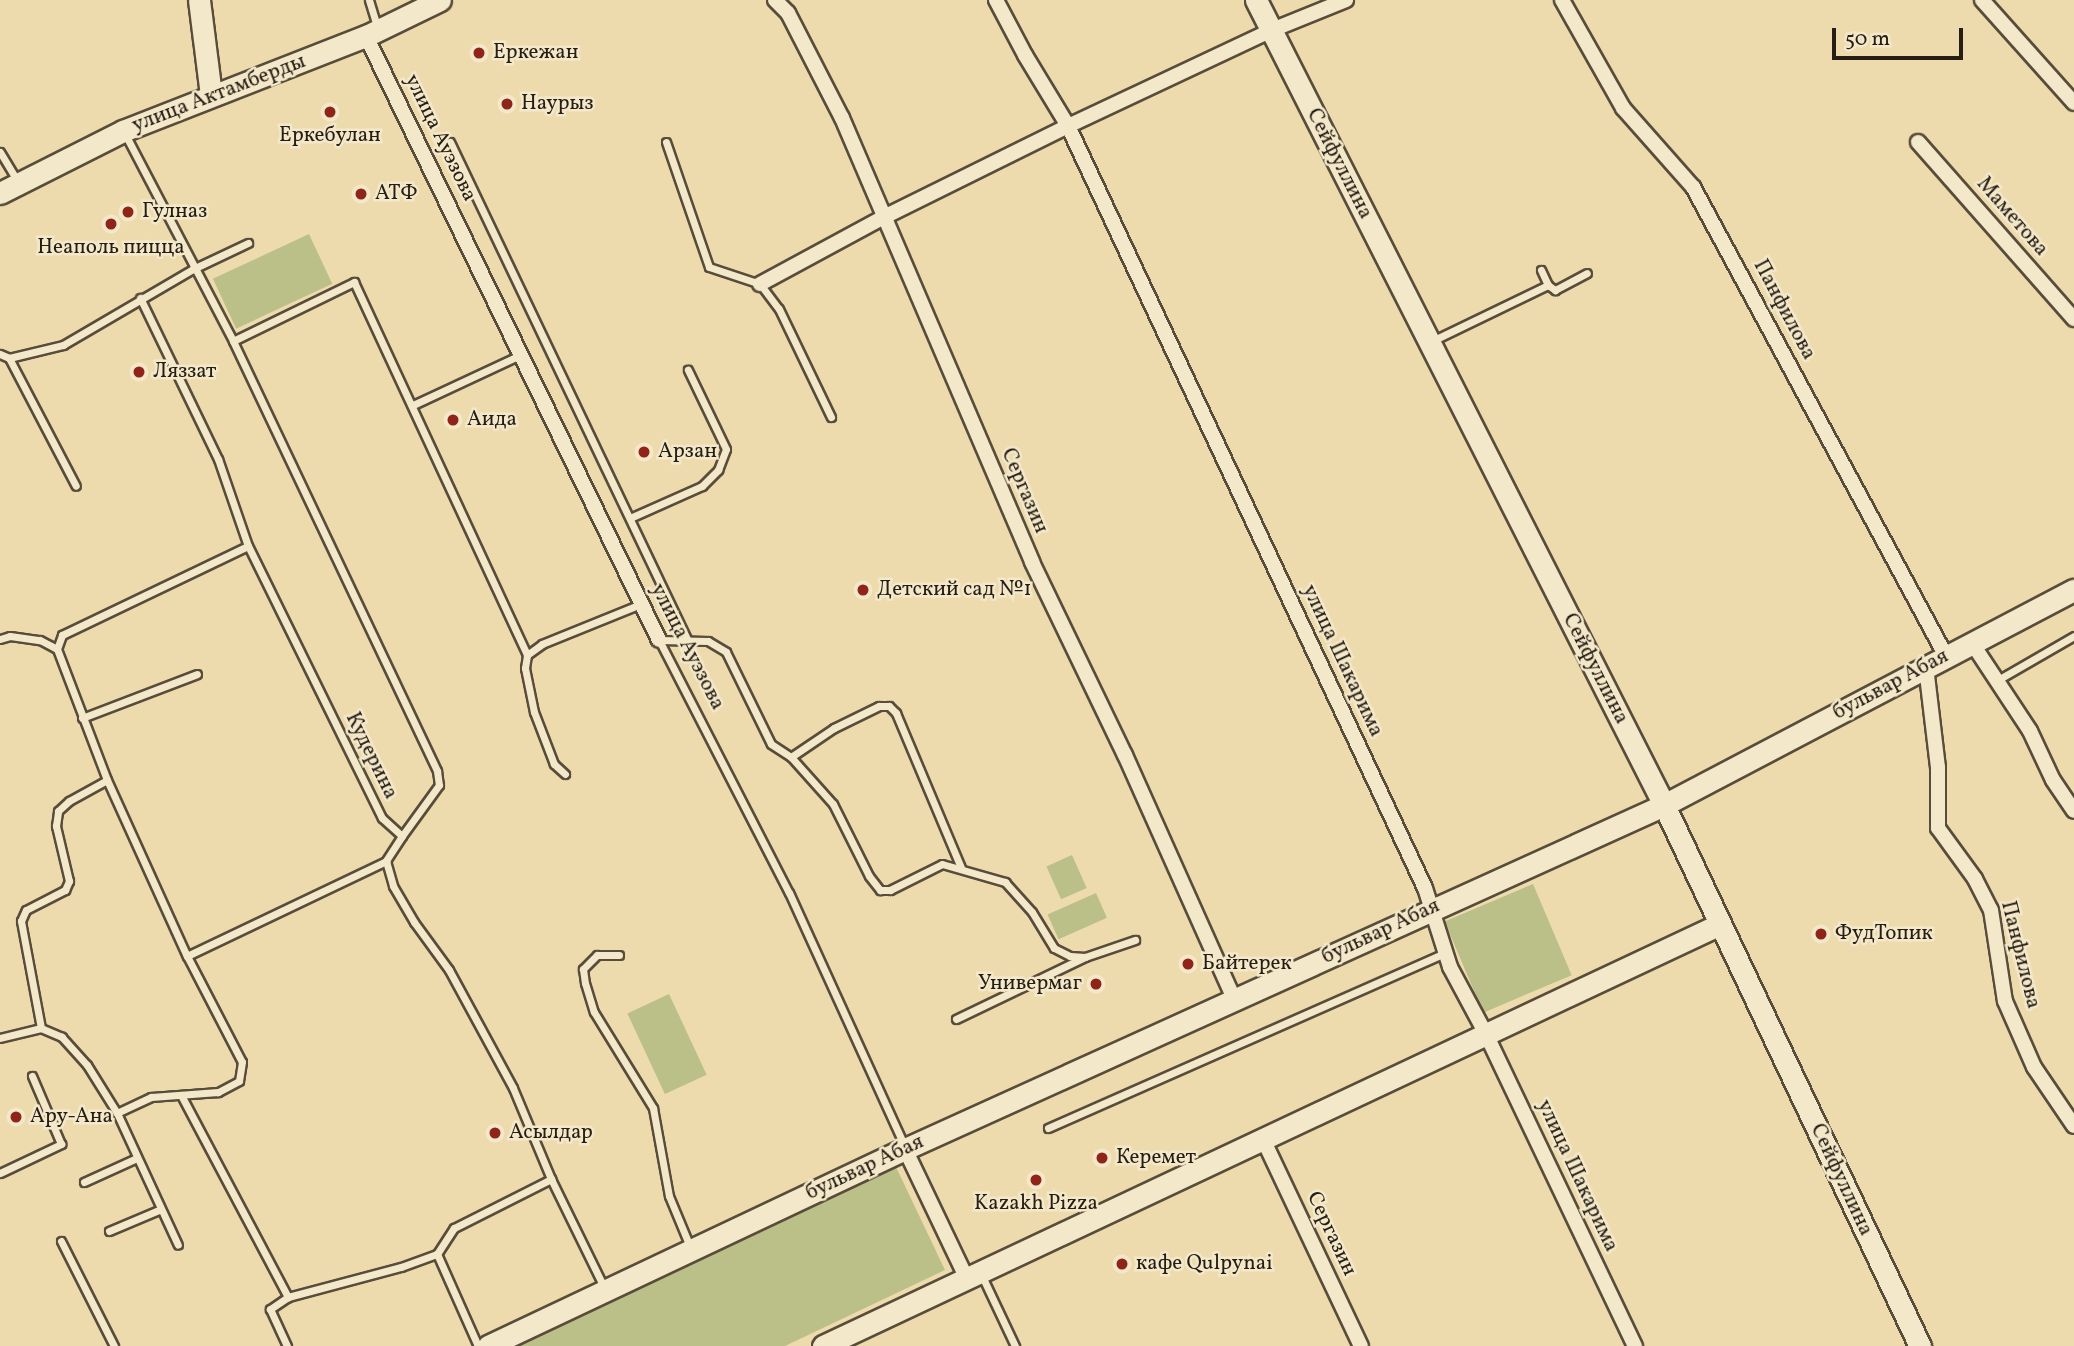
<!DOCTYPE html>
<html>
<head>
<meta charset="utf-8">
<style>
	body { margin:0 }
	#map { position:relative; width:2074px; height:1346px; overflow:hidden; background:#eddbad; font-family:Vollkorn,serif }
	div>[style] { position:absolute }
	.green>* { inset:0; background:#bbbf88; transform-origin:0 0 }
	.roads { filter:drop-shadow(2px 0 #584c3a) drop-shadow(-2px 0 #584c3a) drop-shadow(0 2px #584c3a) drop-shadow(0 -2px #584c3a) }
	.lane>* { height:7px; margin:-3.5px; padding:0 3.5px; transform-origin:3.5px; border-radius:3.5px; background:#f3e8ca }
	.street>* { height:14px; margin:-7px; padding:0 7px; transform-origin:7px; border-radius:7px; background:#f3e8ca }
	.secondary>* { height:21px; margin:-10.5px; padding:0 10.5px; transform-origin:10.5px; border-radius:10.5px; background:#f3e8ca }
	.dots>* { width:19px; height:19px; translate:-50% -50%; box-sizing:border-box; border:4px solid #f3e8ca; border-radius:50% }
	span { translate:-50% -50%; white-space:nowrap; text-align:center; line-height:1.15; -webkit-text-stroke:5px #f3e8ca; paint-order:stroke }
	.poi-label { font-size:21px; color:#261d13 }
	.left { translate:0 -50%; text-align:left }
	.right { translate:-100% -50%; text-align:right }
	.street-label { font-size:21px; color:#261d13 }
	.scale { position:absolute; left:1832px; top:28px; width:131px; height:32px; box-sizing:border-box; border:4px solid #261d13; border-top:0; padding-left:9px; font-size:21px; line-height:24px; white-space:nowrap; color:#261d13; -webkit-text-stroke:5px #f3e8ca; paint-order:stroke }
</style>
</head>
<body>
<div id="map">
	<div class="green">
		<div style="left:309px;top:234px;width:55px;height:106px;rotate:65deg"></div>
		<div style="left:1072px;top:855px;width:36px;height:28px;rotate:66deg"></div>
		<div style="left:1533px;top:884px;width:99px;height:96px;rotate:67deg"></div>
		<div style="left:1096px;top:893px;width:27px;height:53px;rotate:66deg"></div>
		<div style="left:669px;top:994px;width:89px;height:46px;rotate:65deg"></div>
		<div style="clip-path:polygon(896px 1167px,945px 1270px,785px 1346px,518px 1346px)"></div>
	</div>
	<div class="roads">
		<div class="lane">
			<div style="left:369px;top:0;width:27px;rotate:73deg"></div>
			<div style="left:125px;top:134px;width:233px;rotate:62.4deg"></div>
			<div style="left:233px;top:341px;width:476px;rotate:64.6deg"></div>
			<div style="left:437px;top:771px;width:14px;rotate:82deg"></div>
			<div style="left:439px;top:785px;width:63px;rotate:126deg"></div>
			<div style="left:402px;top:836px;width:27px;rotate:-138deg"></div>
			<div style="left:382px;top:818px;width:303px;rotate:-116.2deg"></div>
			<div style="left:248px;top:546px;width:92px;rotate:-109deg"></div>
			<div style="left:218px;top:459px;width:179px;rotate:-115.8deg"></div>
			<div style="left:450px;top:142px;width:551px;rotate:64.51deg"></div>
			<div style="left:666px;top:142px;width:132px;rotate:71deg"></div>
			<div style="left:709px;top:267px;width:54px;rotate:18.4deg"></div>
			<div style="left:760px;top:284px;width:31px;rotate:53deg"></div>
			<div style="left:779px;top:309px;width:120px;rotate:64.3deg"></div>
			<div style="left:0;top:152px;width:33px;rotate:59deg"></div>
			<div style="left:1541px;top:270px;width:17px;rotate:65deg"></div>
			<div style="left:233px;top:341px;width:135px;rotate:-26deg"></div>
			<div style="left:354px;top:282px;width:411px;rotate:65.1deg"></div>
			<div style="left:1432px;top:341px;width:129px;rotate:-25.8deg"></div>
			<div style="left:1548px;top:285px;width:9px;rotate:36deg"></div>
			<div style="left:1555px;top:290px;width:36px;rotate:-28deg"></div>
			<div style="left:0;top:354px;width:10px;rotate:24deg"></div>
			<div style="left:9px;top:358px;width:56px;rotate:-13.5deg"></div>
			<div style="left:63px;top:345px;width:151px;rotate:-30.3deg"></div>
			<div style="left:193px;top:269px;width:61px;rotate:-25.3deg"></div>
			<div style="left:9px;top:358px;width:144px;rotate:62.4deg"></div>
			<div style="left:413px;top:405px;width:118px;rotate:-25deg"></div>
			<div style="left:630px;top:518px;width:79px;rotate:-24deg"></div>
			<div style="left:702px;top:486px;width:23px;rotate:-45deg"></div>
			<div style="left:718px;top:470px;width:22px;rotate:-69deg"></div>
			<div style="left:726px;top:449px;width:88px;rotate:-115.7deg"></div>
			<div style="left:0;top:639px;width:10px;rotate:-17deg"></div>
			<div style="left:10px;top:636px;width:30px;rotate:8deg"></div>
			<div style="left:40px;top:640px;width:19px;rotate:28deg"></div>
			<div style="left:57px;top:649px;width:140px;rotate:69.1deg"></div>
			<div style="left:107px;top:780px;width:193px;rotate:65.6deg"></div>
			<div style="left:187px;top:956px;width:119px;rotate:62.6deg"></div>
			<div style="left:242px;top:1062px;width:19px;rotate:99deg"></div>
			<div style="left:239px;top:1081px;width:24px;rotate:152deg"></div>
			<div style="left:218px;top:1092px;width:67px;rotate:175.7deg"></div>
			<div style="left:151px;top:1097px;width:38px;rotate:155deg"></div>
			<div style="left:117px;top:1113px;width:57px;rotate:-122deg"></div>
			<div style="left:87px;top:1065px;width:38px;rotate:-132deg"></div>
			<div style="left:62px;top:1037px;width:23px;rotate:-157deg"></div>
			<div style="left:41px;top:1028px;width:42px;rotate:166.3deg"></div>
			<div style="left:57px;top:649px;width:15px;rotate:-70deg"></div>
			<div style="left:62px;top:635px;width:206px;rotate:-25.6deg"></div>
			<div style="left:1996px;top:681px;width:90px;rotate:-30deg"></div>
			<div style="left:82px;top:718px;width:123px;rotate:-20.9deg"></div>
			<div style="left:791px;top:757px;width:52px;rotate:-34deg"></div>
			<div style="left:834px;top:728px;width:50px;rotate:-26.1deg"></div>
			<div style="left:879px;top:706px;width:10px"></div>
			<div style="left:889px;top:706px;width:10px;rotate:45deg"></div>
			<div style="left:896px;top:713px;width:168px;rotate:67.2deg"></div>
			<div style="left:565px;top:774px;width:15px;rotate:-138deg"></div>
			<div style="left:554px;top:764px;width:56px;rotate:-111deg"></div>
			<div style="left:534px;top:712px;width:45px;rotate:-101.6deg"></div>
			<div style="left:525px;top:668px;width:13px;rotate:-81deg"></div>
			<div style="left:527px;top:655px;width:19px;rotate:-36deg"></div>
			<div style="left:542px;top:644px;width:107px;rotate:-22deg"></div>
			<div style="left:402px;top:836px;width:30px;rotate:123deg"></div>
			<div style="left:386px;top:861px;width:26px;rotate:74deg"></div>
			<div style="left:393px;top:886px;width:42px;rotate:59.7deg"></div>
			<div style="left:414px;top:922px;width:59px;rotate:53.9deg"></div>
			<div style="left:449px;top:970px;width:134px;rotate:61.5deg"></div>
			<div style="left:513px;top:1088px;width:99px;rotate:67.3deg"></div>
			<div style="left:551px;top:1179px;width:123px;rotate:63.9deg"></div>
			<div style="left:619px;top:955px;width:22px;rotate:180deg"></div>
			<div style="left:597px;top:955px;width:20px;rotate:135deg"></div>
			<div style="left:583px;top:969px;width:14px;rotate:82deg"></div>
			<div style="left:585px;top:983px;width:30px;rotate:73deg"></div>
			<div style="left:594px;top:1012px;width:113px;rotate:58.4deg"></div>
			<div style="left:653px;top:1108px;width:89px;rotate:79.7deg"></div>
			<div style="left:669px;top:1196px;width:57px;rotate:67.5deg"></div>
			<div style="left:187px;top:956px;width:221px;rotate:-25.5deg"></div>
			<div style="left:956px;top:1019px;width:143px;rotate:-25.7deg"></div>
			<div style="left:41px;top:1028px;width:109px;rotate:-100.6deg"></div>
			<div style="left:21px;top:921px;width:12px;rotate:-66deg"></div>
			<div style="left:26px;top:910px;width:44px;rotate:-27.1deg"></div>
			<div style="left:65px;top:890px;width:10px;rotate:-66deg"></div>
			<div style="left:69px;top:881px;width:57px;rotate:-103.3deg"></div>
			<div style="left:56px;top:826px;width:15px;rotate:-82deg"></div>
			<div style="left:58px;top:811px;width:15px;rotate:-42deg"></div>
			<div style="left:69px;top:801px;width:43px;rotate:-28.9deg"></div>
			<div style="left:181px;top:1095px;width:229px;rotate:62.1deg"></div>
			<div style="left:288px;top:1297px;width:22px;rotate:146deg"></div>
			<div style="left:270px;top:1309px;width:41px;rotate:65.3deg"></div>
			<div style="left:117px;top:1113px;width:145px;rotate:65.2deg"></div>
			<div style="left:1048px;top:1128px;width:433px;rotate:-23.8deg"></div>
			<div style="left:905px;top:1147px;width:279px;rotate:-114.5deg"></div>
			<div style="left:789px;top:893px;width:284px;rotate:-117.2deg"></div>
			<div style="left:659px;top:640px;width:49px;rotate:1.2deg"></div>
			<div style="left:708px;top:641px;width:21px;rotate:31deg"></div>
			<div style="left:726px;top:652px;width:102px;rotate:63.9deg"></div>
			<div style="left:771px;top:744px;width:24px;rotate:33deg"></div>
			<div style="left:791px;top:757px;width:63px;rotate:48.2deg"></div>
			<div style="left:833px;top:804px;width:80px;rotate:63.4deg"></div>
			<div style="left:869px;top:876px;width:18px;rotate:52deg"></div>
			<div style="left:880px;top:890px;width:10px"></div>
			<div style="left:890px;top:890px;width:58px;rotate:-26.6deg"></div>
			<div style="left:942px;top:864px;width:66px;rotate:15.9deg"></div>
			<div style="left:1005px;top:882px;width:40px;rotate:48deg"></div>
			<div style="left:1032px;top:912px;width:42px;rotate:58.6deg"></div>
			<div style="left:1054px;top:948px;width:18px;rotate:27deg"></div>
			<div style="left:1070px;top:956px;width:15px;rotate:4deg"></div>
			<div style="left:1085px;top:957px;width:53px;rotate:-18.8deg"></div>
			<div style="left:0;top:1173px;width:68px;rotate:-25.4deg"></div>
			<div style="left:61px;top:1144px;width:74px;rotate:-113.1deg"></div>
			<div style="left:84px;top:1182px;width:58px;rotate:-24.4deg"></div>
			<div style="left:109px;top:1231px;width:56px;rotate:-22.9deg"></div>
			<div style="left:61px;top:1241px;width:118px;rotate:63.2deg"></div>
			<div style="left:981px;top:1274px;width:80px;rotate:64.7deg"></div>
			<div style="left:288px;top:1297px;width:117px;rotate:-14.9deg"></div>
			<div style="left:401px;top:1267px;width:38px;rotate:-20deg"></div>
			<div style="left:478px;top:1346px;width:101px;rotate:-114deg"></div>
			<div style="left:437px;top:1254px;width:31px;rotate:-57deg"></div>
			<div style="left:454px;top:1228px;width:109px;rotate:-26.8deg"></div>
		</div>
		<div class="street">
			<div style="left:775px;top:0;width:18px;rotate:45deg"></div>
			<div style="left:788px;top:13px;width:118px;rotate:62.8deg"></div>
			<div style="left:842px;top:118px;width:483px;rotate:66.8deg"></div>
			<div style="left:1032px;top:562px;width:214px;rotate:64.3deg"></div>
			<div style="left:1125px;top:755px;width:267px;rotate:65.9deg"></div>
			<div style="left:996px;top:0;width:62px;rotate:62.2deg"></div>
			<div style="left:1025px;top:55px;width:83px;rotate:58.8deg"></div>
			<div style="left:1068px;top:126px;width:841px;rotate:64.9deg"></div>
			<div style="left:1425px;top:888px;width:83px;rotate:72.4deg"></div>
			<div style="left:1450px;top:967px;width:78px;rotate:61.8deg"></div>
			<div style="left:1487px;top:1036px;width:344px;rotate:64.5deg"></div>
			<div style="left:1562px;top:0;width:124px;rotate:60.5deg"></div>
			<div style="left:1623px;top:108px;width:106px;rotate:48.5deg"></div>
			<div style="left:1693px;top:187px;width:533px;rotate:61.66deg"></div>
			<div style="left:1982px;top:0;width:138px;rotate:48.2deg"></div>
			<div style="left:366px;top:36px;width:671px;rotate:64.12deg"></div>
			<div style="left:1918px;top:142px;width:236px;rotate:48.6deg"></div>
			<div style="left:760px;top:284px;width:141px;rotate:-28.4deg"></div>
			<div style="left:884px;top:217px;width:205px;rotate:-26.3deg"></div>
			<div style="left:1068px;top:126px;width:225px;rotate:-25.2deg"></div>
			<div style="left:1272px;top:30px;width:80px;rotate:-22.1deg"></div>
			<div style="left:1972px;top:643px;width:105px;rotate:56.6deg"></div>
			<div style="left:2030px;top:731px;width:54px;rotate:64.9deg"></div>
			<div style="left:2053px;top:780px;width:37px;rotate:56deg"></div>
			<div style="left:1926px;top:667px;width:101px;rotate:83.2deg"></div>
			<div style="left:1938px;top:767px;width:61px;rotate:90deg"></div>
			<div style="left:1938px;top:828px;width:63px;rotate:54deg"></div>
			<div style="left:1975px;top:879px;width:35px;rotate:63deg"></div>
			<div style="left:1991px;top:910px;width:92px;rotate:81.3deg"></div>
			<div style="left:2005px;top:1001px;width:72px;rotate:66.3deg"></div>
			<div style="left:2034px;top:1067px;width:71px;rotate:55.9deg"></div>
			<div style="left:1263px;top:1139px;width:229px;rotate:64.7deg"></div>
			<div style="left:905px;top:1149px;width:144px;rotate:64.5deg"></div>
		</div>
		<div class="secondary">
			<div style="left:199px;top:0;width:96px;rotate:82.8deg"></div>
			<div style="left:1256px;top:0;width:902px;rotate:63.12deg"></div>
			<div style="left:1664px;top:805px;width:599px;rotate:64.68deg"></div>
			<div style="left:0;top:193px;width:138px;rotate:-26.8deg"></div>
			<div style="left:123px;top:131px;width:261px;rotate:-21.4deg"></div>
			<div style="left:366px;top:36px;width:82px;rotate:-25.9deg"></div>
			<div style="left:488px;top:1346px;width:461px;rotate:-25.3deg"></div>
			<div style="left:905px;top:1149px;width:833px;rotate:-24.38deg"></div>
			<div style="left:1664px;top:805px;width:463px;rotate:-27.7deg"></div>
			<div style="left:823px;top:1346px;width:991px;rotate:-25.19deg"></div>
		</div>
	</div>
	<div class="dots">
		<div style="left:479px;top:53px;background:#8f2418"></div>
		<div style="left:507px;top:104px;background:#8f2418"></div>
		<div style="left:330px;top:112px;background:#8f2418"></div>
		<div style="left:361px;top:194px;background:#8f2418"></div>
		<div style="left:128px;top:212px;background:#8f2418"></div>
		<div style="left:111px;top:224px;background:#8f2418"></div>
		<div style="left:139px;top:372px;background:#8f2418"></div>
		<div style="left:453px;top:420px;background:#8f2418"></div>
		<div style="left:644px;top:452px;background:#8f2418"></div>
		<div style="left:863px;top:590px;background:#8f2418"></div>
		<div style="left:1821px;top:934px;background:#8f2418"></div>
		<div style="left:1188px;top:964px;background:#8f2418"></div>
		<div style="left:1096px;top:984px;background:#8f2418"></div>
		<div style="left:16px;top:1117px;background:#8f2418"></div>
		<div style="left:495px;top:1133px;background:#8f2418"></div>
		<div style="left:1102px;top:1158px;background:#8f2418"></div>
		<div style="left:1036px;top:1180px;background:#8f2418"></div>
		<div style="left:1122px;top:1264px;background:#8f2418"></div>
	</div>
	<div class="poi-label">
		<span class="left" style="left:493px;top:53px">Еркежан</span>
		<span class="left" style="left:521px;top:104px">Наурыз</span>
		<span style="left:330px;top:136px">Еркебулан</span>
		<span class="left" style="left:375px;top:194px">АТФ</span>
		<span class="left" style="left:142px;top:212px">Гулназ</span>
		<span style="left:111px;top:248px">Неаполь пицца</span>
		<span class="left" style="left:153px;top:372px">Ляззат</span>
		<span class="left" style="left:467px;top:420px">Аида</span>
		<span class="left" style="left:658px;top:452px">Арзан</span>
		<span class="left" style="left:877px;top:590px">Детский сад №1</span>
		<span class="left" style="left:1835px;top:934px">ФудТопик</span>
		<span class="left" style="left:1202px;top:964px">Байтерек</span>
		<span class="right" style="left:1082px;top:984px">Универмаг</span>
		<span class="left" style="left:30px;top:1117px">Ару-Ана</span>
		<span class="left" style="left:509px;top:1133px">Асылдар</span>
		<span class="left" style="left:1116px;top:1158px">Керемет</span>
		<span style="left:1036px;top:1204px">Kazakh Pizza</span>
		<span class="left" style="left:1136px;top:1264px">кафе Qulpynai</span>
	</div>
	<div class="street-label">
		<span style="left:219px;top:94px;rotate:-21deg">улица Актамберды</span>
		<span style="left:440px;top:138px;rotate:64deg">улица Ауэзова</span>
		<span style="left:1339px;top:164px;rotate:63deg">Сейфуллина</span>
		<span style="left:2012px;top:217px;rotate:49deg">Маметова</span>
		<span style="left:1784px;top:310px;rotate:62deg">Панфилова</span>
		<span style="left:1024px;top:491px;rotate:67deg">Сергазин</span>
		<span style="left:687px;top:647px;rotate:63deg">улица Ауэзова</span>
		<span style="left:1342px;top:661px;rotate:65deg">улица Шакарима</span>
		<span style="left:1595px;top:669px;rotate:63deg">Сейфуллина</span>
		<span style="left:1891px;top:685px;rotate:-28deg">бульвар Абая</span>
		<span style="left:371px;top:756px;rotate:64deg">Кудерина</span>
		<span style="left:1381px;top:932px;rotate:-25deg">бульвар Абая</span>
		<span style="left:2020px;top:955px;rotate:76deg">Панфилова</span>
		<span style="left:865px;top:1168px;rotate:-25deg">бульвар Абая</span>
		<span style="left:1577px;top:1176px;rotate:65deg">улица Шакарима</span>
		<span style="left:1841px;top:1180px;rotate:65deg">Сейфуллина</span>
		<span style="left:1331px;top:1234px;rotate:65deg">Сергазин</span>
	</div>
	<div class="scale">50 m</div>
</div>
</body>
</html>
